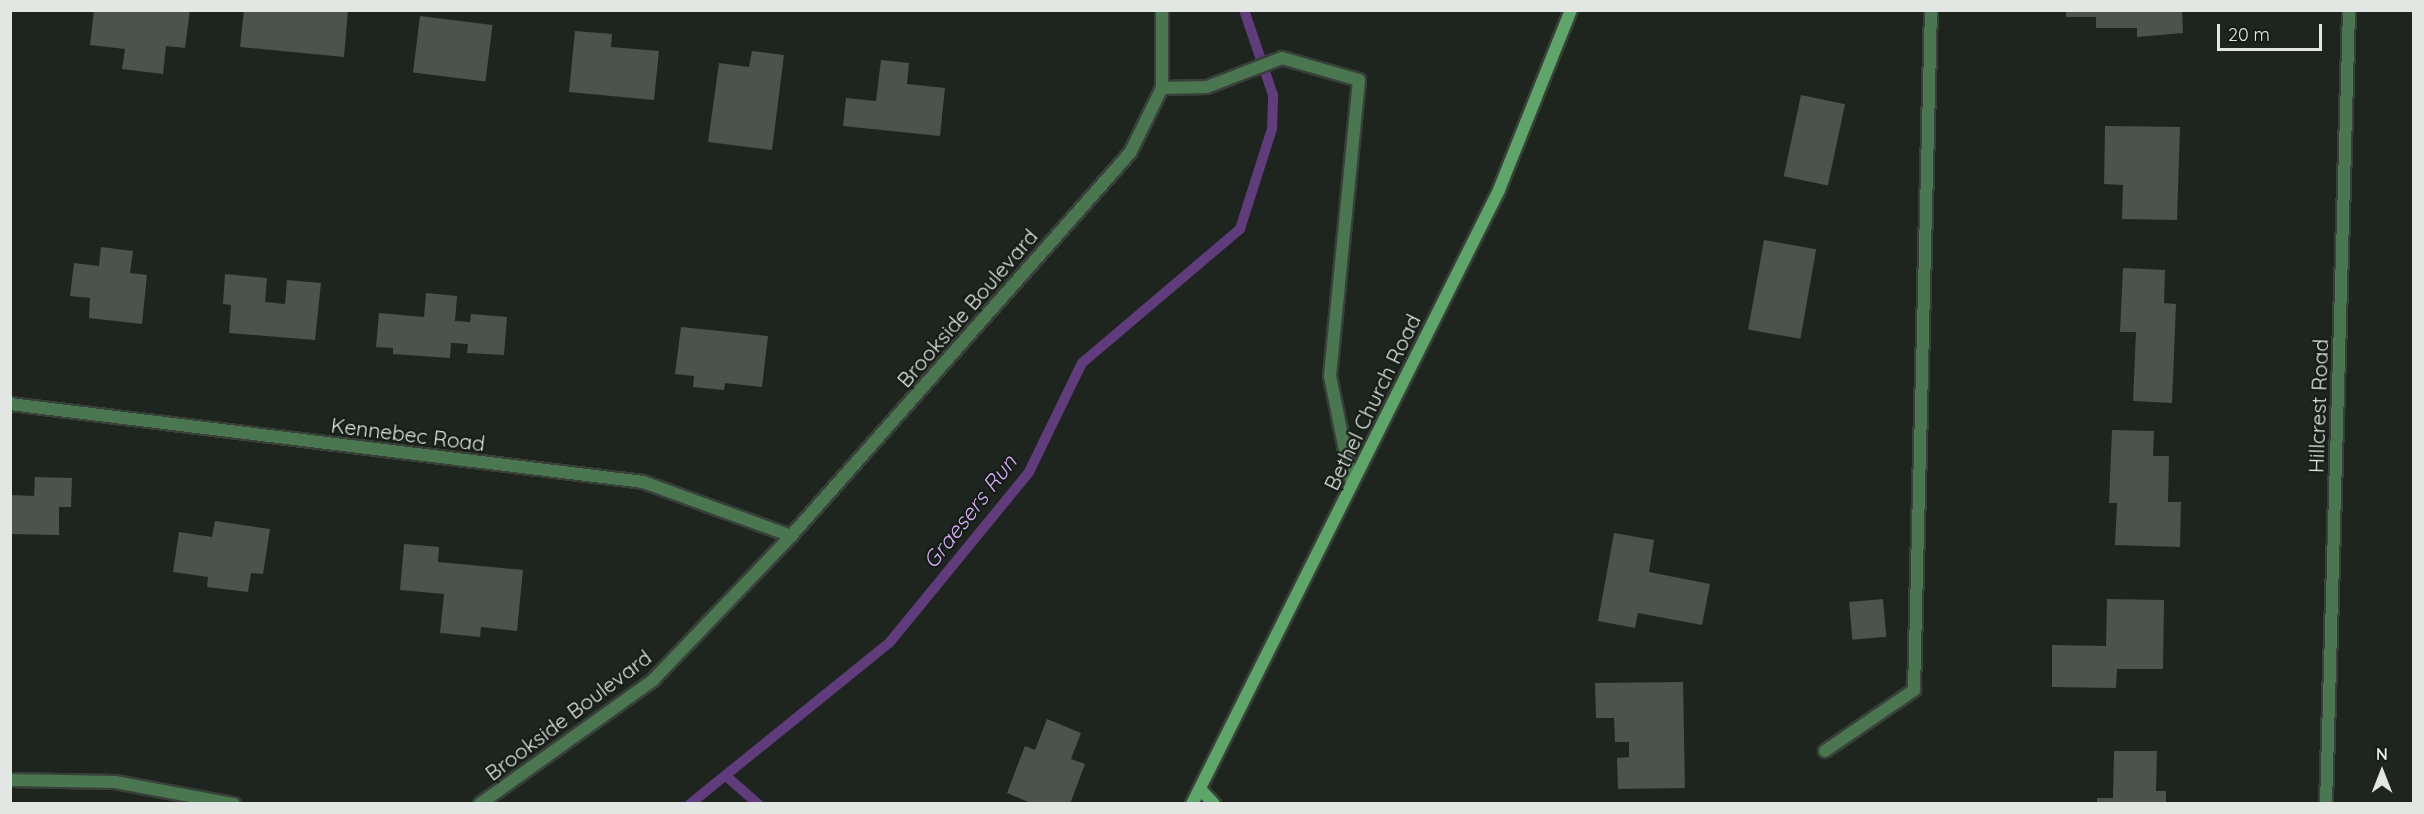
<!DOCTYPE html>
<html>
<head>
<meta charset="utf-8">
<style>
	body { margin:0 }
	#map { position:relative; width:2424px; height:814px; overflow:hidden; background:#1e251f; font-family:Quicksand,sans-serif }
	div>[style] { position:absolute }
	.stream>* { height:10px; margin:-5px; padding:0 5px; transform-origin:5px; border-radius:5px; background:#613c7d }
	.building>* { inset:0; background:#4b534c; transform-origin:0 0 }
	.roads { filter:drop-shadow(2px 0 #39403a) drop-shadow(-2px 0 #39403a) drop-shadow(0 2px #39403a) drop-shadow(0 -2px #39403a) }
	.lane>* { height:12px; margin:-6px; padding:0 6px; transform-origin:6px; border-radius:6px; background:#4a7650 }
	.street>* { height:12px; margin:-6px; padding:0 6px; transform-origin:6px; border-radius:6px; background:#4a7650 }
	.secondary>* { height:12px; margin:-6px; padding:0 6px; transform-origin:6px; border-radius:6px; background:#5da568 }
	span { translate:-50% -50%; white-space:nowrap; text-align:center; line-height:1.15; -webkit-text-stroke:4.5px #151c16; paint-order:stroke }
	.street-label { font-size:21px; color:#e2e7e3 }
	.water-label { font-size:22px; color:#d6aefa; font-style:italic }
	.frame { position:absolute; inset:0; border:12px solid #e2e7e3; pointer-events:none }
	.north { position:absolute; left:2352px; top:742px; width:60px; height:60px; -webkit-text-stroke:4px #151c16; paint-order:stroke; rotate:0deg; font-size:16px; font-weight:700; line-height:24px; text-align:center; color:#e2e7e3 }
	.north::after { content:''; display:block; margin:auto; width:21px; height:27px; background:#e2e7e3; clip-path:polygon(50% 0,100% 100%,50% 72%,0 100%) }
	.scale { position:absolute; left:2217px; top:24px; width:105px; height:27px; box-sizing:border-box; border:3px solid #e2e7e3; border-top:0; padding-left:8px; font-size:18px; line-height:21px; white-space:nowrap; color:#e2e7e3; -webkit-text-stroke:4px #151c16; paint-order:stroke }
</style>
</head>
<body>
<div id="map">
	<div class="stream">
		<div style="left:726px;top:776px;width:43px;rotate:41.2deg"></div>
		<div style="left:690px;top:804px;width:257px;rotate:-39deg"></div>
		<div style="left:890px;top:642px;width:220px;rotate:-50.7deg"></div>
		<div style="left:1029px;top:472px;width:121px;rotate:-64.1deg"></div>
		<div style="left:1082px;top:363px;width:207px;rotate:-40.3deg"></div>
		<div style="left:1240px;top:229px;width:105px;rotate:-72.3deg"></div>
		<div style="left:1272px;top:129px;width:34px;rotate:-88deg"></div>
		<div style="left:1273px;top:95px;width:90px;rotate:-108.8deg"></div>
	</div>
	<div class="building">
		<div style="clip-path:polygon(94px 10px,190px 10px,185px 48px,166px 46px,163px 74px,122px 69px,125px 49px,90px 45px)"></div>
		<div style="clip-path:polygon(244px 10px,348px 10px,344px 57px,240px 47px)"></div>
		<div style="clip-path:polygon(2066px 10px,2182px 10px,2183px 33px,2137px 37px,2137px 28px,2096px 28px,2096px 17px,2066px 17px)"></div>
		<div style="left:420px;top:16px;width:73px;height:57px;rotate:7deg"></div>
		<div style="clip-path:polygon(575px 31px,612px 34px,611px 47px,659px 51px,654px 100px,569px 92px)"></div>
		<div style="clip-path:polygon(752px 51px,784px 55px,772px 150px,708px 142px,719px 63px,749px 67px)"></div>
		<div style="clip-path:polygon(881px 60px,909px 63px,907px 84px,945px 88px,940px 136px,843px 126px,846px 98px,876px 101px)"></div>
		<div style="left:1801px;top:95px;width:45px;height:83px;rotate:12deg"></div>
		<div style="clip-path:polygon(2105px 126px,2180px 127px,2177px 220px,2122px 219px,2123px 185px,2104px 184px)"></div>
		<div style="left:1764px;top:240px;width:53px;height:91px;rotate:10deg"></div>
		<div style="clip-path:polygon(101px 247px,133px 251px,130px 273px,147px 275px,142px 324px,89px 318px,90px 298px,70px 296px,74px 263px,99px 266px)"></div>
		<div style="clip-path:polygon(2123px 268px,2165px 270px,2164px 303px,2176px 304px,2172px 403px,2133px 401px,2136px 332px,2120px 332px)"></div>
		<div style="clip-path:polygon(225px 274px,267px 278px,265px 302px,285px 304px,287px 280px,321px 283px,315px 340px,229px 333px,231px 305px,223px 304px)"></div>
		<div style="clip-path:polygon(426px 293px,457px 296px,455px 321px,470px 322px,471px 314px,507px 317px,504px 355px,467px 353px,468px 344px,451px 343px,450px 358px,393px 354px,393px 348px,376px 347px,379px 313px,424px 317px)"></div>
		<div style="clip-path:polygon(681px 327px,768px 336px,762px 387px,725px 383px,724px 390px,693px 387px,694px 376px,675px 374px)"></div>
		<div style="clip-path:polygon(2112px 430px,2154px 431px,2153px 456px,2169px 456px,2168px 502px,2181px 502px,2180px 547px,2115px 545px,2117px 503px,2109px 503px)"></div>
		<div style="clip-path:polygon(35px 477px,72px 478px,71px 507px,59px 507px,59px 535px,10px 534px,10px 495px,34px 496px)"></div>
		<div style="clip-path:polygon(215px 521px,270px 529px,263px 574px,251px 573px,248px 592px,207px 587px,208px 577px,173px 572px,179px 532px,212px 537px)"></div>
		<div style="clip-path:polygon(1614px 533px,1654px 540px,1649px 572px,1710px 584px,1702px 625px,1638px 613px,1635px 628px,1598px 621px)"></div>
		<div style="clip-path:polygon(404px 544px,439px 547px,438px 562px,523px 570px,517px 631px,481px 627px,480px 637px,440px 633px,444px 594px,400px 590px)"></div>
		<div style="left:1883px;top:599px;width:38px;height:34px;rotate:85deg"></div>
		<div style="clip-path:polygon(2107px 599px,2164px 600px,2163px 669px,2117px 669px,2116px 688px,2052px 687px,2052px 645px,2106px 646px)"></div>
		<div style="clip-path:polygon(1683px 682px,1685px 788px,1618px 789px,1617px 758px,1629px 757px,1629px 742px,1615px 742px,1614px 718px,1596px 718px,1595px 683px)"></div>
		<div style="clip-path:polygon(1047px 719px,1081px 733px,1071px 759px,1085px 764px,1070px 804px,1033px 804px,1007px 793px,1025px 746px,1035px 750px)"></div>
		<div style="clip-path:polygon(2114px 751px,2157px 751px,2156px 791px,2166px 791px,2166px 804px,2097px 804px,2097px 798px,2113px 798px)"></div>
	</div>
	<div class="roads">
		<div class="lane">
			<div style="left:1825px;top:751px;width:108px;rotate:-34.4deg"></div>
			<div style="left:1914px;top:690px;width:680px;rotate:-88.57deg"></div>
		</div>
		<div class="street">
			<div style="left:1162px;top:10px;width:78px;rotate:90deg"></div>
			<div style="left:10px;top:404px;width:638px;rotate:7.02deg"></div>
			<div style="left:643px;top:482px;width:158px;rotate:20deg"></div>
			<div style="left:10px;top:780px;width:105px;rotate:1.1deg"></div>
			<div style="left:115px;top:782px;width:121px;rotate:10.5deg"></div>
			<div style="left:480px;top:804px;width:213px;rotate:-35.6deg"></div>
			<div style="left:653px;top:680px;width:199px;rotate:-46.2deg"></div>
			<div style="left:791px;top:536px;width:511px;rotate:-48.49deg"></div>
			<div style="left:1130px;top:153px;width:72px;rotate:-63.8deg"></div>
			<div style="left:1162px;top:88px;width:45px;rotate:-1.3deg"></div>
			<div style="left:1207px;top:87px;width:80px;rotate:-21.1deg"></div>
			<div style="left:1282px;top:58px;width:80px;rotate:15.9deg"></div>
			<div style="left:1359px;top:80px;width:297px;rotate:95.6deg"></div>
			<div style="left:1330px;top:376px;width:111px;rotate:78.6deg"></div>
			<div style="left:2326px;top:804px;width:794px;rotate:-88.34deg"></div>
		</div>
		<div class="secondary">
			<div style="left:1201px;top:790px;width:19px;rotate:47deg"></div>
			<div style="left:1192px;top:804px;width:686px;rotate:-63.43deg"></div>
			<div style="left:1499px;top:190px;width:194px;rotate:-68.2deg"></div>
		</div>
	</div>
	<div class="street-label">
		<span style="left:967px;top:308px;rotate:-49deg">Brookside Boulevard</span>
		<span style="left:1372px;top:402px;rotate:-64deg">Bethel Church Road</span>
		<span style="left:2318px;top:406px;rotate:-88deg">Hillcrest Road</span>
		<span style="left:408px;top:434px;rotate:7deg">Kennebec Road</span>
		<span style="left:568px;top:715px;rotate:-37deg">Brookside Boulevard</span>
	</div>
	<div class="water-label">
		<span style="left:970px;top:512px;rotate:-52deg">Graesers Run</span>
	</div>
	<div class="frame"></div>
	<div class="north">N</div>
	<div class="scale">20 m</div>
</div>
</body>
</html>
